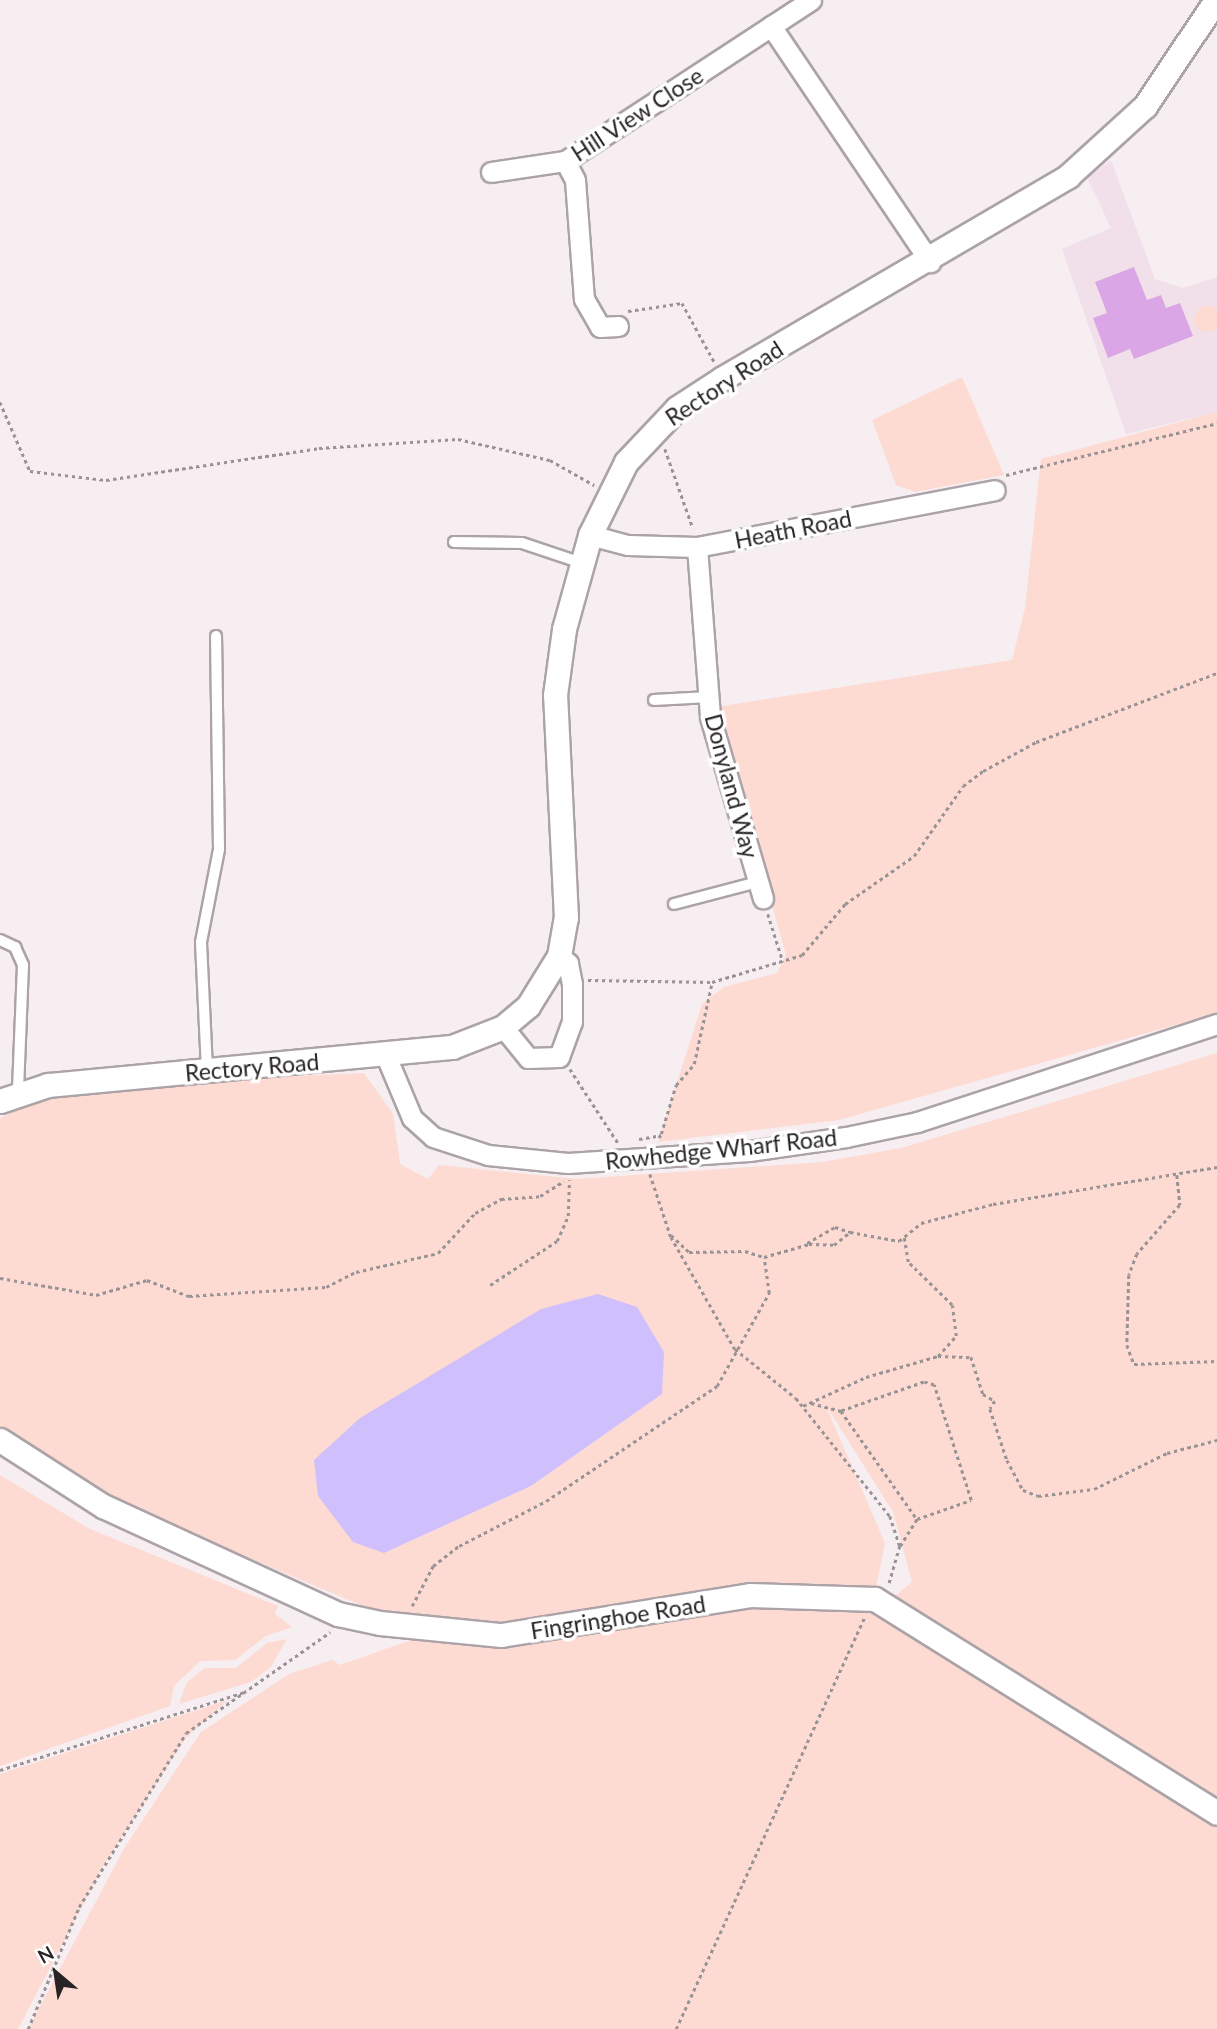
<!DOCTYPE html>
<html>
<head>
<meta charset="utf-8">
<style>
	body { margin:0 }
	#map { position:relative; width:1217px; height:2029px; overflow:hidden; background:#f7eef2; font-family:Lato,sans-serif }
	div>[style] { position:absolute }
	.built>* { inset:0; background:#f1e0e9 }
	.green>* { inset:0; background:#fddad2 }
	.round { border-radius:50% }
	.water>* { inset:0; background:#cfbffc }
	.building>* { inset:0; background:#dba6e6 }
	.path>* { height:2.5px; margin-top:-1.25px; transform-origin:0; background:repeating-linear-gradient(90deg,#9a9396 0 3.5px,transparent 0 7px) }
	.roads { filter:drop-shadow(2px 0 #aba3a7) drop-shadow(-2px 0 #aba3a7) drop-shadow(0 2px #aba3a7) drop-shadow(0 -2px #aba3a7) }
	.service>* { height:10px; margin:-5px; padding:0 5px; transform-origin:5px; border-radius:5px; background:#fff }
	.minor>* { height:19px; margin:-9.5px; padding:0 9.5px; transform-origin:9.5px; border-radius:9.5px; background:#fff }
	.tertiary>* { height:23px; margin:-11.5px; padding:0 11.5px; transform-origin:11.5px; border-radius:11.5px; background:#fff }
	span { translate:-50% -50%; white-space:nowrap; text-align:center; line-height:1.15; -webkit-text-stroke:7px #fff; paint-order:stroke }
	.street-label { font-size:23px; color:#282426 }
	.north { position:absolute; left:21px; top:1938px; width:70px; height:70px; -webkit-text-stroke:5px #fff; paint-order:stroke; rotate:331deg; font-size:19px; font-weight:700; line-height:28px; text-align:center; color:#282426 }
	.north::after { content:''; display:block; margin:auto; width:24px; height:32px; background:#282426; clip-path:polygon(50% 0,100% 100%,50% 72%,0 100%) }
</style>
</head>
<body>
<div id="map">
	<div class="built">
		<div style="clip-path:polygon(1111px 160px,1155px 279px,1183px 288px,1217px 277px,1217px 412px,1126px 434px,1062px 249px,1111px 228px,1087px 177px)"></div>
	</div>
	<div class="green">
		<div class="round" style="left:1194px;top:306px;width:26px;height:26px"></div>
		<div style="clip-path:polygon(962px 377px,1004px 475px,915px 492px,896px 485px,872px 420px)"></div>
		<div style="clip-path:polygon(1217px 412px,1217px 1013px,839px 1120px,658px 1142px,702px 1004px,724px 987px,777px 973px,786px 955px,716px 707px,1012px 660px,1025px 608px,1041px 459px)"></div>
		<div style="clip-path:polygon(evenodd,1217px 1053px,1217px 2029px,28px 2029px,125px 1847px,201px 1732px,289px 1674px,332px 1660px,340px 1665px,452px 1626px,389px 1617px,121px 1504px,0 1434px,0 1118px,48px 1095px,155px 1082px,364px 1073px,393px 1114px,400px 1164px,428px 1179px,439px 1165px,577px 1179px,822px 1162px,901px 1148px,1217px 1053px,662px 1394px,531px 1486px,384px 1553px,662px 1394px,1217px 1053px,825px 1404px,893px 1512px,912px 1582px,893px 1598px,876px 1587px,885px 1543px,825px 1404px)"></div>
		<div style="clip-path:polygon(0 1475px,90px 1529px,278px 1606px,275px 1614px,292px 1627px,266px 1636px,235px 1660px,200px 1661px,174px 1686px,170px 1706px,0 1766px)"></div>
		<div style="clip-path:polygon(287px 1639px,271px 1667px,251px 1682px,179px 1704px,187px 1682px,205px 1668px,236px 1668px,267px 1643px)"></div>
		<div style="clip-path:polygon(228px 1700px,186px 1738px,103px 1866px,18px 2029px,0 2029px,0 1774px)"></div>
	</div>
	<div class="water">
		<div style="clip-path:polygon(598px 1294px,637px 1307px,664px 1352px,662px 1394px,531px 1486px,384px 1553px,353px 1542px,318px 1496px,314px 1460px,360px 1418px,541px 1309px)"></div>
	</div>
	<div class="building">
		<div style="clip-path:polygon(1134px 267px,1147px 300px,1161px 295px,1166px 308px,1180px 303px,1193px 336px,1134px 359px,1130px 349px,1108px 358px,1093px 318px,1107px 313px,1095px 282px)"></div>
	</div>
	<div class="path">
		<div style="left:628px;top:311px;width:55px;rotate:-8.4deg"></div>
		<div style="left:682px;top:303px;width:68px;rotate:61.2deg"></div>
		<div style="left:0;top:402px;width:75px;rotate:66.5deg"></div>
		<div style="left:30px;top:471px;width:77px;rotate:6.8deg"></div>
		<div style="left:106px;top:480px;width:215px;rotate:-8.5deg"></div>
		<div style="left:319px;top:448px;width:139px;rotate:-3.7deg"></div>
		<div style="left:458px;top:439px;width:94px;rotate:12.9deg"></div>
		<div style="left:550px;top:460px;width:51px;rotate:29.6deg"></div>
		<div style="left:665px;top:449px;width:84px;rotate:70.5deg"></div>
		<div style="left:1006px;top:475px;width:217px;rotate:-13.8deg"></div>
		<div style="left:768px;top:914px;width:50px;rotate:72.6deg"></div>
		<div style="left:588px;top:980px;width:124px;rotate:0.9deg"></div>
		<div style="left:712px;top:982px;width:94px;rotate:-16.7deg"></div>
		<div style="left:802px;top:955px;width:67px;rotate:-49.9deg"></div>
		<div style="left:845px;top:904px;width:84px;rotate:-34.8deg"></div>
		<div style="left:914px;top:856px;width:85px;rotate:-55deg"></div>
		<div style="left:963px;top:786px;width:25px;rotate:-37deg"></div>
		<div style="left:983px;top:771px;width:60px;rotate:-28.7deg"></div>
		<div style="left:1036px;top:742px;width:194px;rotate:-20.9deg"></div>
		<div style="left:570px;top:1069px;width:88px;rotate:57deg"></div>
		<div style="left:661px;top:1134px;width:51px;rotate:-73deg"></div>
		<div style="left:676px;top:1085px;width:28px;rotate:-49deg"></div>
		<div style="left:694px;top:1064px;width:84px;rotate:-77.6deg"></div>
		<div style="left:639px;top:1139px;width:22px;rotate:-10deg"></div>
		<div style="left:661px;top:1135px;width:6px;rotate:121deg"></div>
		<div style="left:650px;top:1174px;width:66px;rotate:71.6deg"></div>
		<div style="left:671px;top:1237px;width:129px;rotate:60.3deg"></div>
		<div style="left:735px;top:1349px;width:78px;rotate:38.8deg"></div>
		<div style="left:796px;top:1398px;width:151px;rotate:51.5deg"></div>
		<div style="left:890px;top:1516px;width:32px;rotate:72deg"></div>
		<div style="left:900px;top:1546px;width:40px;rotate:106deg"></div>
		<div style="left:1177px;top:1175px;width:30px;rotate:84deg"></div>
		<div style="left:1180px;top:1205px;width:65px;rotate:131.3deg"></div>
		<div style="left:1137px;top:1254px;width:22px;rotate:111deg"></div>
		<div style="left:1129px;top:1275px;width:70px;rotate:91.6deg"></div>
		<div style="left:1127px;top:1345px;width:20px;rotate:70deg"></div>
		<div style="left:1134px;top:1364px;width:83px;rotate:-2.1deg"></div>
		<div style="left:671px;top:1235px;width:25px;rotate:43deg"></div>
		<div style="left:689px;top:1252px;width:56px;rotate:-1deg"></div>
		<div style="left:745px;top:1251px;width:20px;rotate:18deg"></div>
		<div style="left:764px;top:1257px;width:47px;rotate:-16.1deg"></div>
		<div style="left:809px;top:1244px;width:25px;rotate:2deg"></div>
		<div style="left:834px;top:1245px;width:21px;rotate:-39deg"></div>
		<div style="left:850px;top:1232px;width:50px;rotate:10.4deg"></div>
		<div style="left:899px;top:1241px;width:28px;rotate:-39deg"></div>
		<div style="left:921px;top:1223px;width:74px;rotate:-14.8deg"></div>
		<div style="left:993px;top:1204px;width:227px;rotate:-9.4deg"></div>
		<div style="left:807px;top:1243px;width:32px;rotate:-30deg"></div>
		<div style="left:835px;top:1227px;width:16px;rotate:18deg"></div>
		<div style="left:0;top:1278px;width:97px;rotate:10deg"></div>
		<div style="left:96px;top:1295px;width:53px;rotate:-16.4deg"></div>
		<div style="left:147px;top:1280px;width:45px;rotate:20.9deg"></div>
		<div style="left:189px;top:1296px;width:137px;rotate:-3.8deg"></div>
		<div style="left:326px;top:1287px;width:34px;rotate:-27deg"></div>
		<div style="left:356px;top:1272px;width:84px;rotate:-13deg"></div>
		<div style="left:438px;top:1253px;width:54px;rotate:-47.2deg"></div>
		<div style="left:475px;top:1213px;width:30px;rotate:-28deg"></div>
		<div style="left:501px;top:1199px;width:39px;rotate:-4deg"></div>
		<div style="left:540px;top:1196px;width:28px;rotate:-32deg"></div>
		<div style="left:490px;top:1285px;width:80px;rotate:-33.3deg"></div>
		<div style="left:557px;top:1241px;width:27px;rotate:-66deg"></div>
		<div style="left:568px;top:1216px;width:36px;rotate:-88deg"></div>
		<div style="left:938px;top:1356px;width:33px;rotate:2deg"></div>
		<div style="left:971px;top:1357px;width:39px;rotate:72deg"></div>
		<div style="left:983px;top:1394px;width:14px;rotate:30deg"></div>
		<div style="left:995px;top:1401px;width:9px;rotate:122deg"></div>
		<div style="left:990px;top:1409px;width:54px;rotate:71.6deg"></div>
		<div style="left:1007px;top:1460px;width:34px;rotate:62deg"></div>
		<div style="left:1023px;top:1490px;width:16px;rotate:22deg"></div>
		<div style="left:1038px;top:1496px;width:56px;rotate:-7.1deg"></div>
		<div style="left:1094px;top:1489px;width:81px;rotate:-26.3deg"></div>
		<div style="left:1167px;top:1453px;width:52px;rotate:-14.6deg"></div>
		<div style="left:811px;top:1403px;width:31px;rotate:15deg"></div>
		<div style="left:803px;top:1406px;width:69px;rotate:-24.7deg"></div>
		<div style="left:866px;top:1377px;width:75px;rotate:-16.3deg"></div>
		<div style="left:938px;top:1356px;width:27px;rotate:-48deg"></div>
		<div style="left:956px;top:1336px;width:31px;rotate:-97deg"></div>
		<div style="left:952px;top:1305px;width:62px;rotate:-135.7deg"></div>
		<div style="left:908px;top:1262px;width:25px;rotate:-99deg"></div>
		<div style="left:900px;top:1546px;width:32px;rotate:-58deg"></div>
		<div style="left:917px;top:1519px;width:57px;rotate:-19.4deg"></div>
		<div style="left:971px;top:1500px;width:121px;rotate:-107.8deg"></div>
		<div style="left:934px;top:1385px;width:10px;rotate:-163deg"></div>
		<div style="left:924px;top:1382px;width:88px;rotate:160.7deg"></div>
		<div style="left:841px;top:1411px;width:132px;rotate:54.9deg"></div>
		<div style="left:412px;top:1606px;width:45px;rotate:-62.3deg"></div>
		<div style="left:433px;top:1566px;width:33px;rotate:-38deg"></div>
		<div style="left:459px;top:1546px;width:98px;rotate:-27.3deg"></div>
		<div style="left:546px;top:1501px;width:206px;rotate:-33.9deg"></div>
		<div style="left:717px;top:1386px;width:107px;rotate:-60.8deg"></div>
		<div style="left:769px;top:1293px;width:35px;rotate:-98deg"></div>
		<div style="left:0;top:1770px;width:257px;rotate:-17.7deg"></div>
		<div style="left:28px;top:2029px;width:132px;rotate:-67.3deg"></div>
		<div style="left:79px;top:1907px;width:204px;rotate:-58.4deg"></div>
		<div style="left:186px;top:1733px;width:176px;rotate:-35deg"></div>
		<div style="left:676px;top:2029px;width:453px;rotate:-65.4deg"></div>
	</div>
	<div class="roads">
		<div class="service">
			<div style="left:454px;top:542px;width:68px;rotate:0.8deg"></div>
			<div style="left:522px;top:543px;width:63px;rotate:18.4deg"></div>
			<div style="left:654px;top:700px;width:55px;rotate:-3.1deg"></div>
			<div style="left:674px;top:904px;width:87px;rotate:-14.7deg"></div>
			<div style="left:0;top:940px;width:17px;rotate:25deg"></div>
			<div style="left:15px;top:947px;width:20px;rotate:66deg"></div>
			<div style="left:23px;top:965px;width:127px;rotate:92.3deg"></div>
			<div style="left:207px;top:1070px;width:128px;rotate:-92.7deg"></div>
			<div style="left:201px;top:942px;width:95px;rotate:-79deg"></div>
			<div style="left:219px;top:849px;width:213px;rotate:-90.8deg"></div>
		</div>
		<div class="minor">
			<div style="left:771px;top:26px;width:285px;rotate:56deg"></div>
			<div style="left:565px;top:161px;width:21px;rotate:62deg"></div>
			<div style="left:575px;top:180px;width:119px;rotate:85.7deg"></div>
			<div style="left:584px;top:299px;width:32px;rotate:60deg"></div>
			<div style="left:600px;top:327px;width:18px;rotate:-3deg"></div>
			<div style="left:491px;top:172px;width:75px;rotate:-8.5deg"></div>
			<div style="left:565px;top:161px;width:294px;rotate:-33.2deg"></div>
			<div style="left:590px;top:535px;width:39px;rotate:15deg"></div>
			<div style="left:628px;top:545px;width:69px;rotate:1.7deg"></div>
			<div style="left:697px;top:547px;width:303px;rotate:-10.8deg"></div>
			<div style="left:697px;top:547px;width:170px;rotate:85.6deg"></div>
			<div style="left:710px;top:717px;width:189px;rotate:73.7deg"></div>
			<div style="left:503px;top:1027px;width:40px;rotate:51deg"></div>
			<div style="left:528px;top:1058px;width:31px;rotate:-2deg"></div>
			<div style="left:559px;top:1057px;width:37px;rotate:-70deg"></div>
			<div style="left:572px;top:1022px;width:38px;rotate:-90deg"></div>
			<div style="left:572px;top:984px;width:21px;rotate:-101deg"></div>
			<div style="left:568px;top:963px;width:11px;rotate:-142deg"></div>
			<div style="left:386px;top:1056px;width:67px;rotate:67.2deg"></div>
			<div style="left:412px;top:1118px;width:28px;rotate:42deg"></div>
			<div style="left:433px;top:1137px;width:58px;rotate:18.1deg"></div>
			<div style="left:488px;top:1155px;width:80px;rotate:5.7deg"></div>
			<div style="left:568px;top:1163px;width:181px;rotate:-3.8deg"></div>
			<div style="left:749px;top:1151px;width:98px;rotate:-8.2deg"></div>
			<div style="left:846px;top:1137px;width:73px;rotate:-11.9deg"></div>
			<div style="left:917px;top:1122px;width:316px;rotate:-18.1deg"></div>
		</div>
		<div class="tertiary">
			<div style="left:0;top:1101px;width:51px;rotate:-18.4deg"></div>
			<div style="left:48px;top:1085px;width:406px;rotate:-5.4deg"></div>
			<div style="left:452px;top:1047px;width:55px;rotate:-21.4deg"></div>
			<div style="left:503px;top:1027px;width:33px;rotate:-40deg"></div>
			<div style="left:528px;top:1006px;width:59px;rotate:-58.2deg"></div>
			<div style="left:559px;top:956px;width:39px;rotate:-80deg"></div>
			<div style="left:566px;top:918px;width:223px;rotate:-92.8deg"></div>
			<div style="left:555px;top:695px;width:67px;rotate:-82.2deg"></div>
			<div style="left:564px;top:629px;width:98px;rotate:-74.5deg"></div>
			<div style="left:590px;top:535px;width:81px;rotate:-63.7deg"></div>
			<div style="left:626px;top:462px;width:74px;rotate:-46.6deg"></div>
			<div style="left:677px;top:408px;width:55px;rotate:-33.1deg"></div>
			<div style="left:723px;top:378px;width:400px;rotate:-30.3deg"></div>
			<div style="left:1068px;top:176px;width:104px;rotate:-42.3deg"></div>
			<div style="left:1145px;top:106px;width:128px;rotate:-56.2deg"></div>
			<div style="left:0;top:1440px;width:122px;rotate:32.7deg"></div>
			<div style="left:103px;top:1506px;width:259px;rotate:24.7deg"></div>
			<div style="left:338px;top:1614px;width:43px;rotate:12.1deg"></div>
			<div style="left:380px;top:1623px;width:122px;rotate:5.7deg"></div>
			<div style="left:501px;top:1635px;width:252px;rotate:-9.1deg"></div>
			<div style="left:750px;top:1595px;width:125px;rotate:1.8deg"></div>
			<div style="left:875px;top:1599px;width:403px;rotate:32deg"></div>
		</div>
	</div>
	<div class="street-label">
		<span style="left:637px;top:114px;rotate:-33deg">Hill View Close</span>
		<span style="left:724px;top:383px;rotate:-33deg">Rectory Road</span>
		<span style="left:793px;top:529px;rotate:-11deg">Heath Road</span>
		<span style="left:732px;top:786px;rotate:75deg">Donyland Way</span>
		<span style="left:252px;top:1067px;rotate:-5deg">Rectory Road</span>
		<span style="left:721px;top:1149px;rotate:-6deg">Rowhedge Wharf Road</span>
		<span style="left:618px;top:1617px;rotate:-9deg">Fingringhoe Road</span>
	</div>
	<div class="north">N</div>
</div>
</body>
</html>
